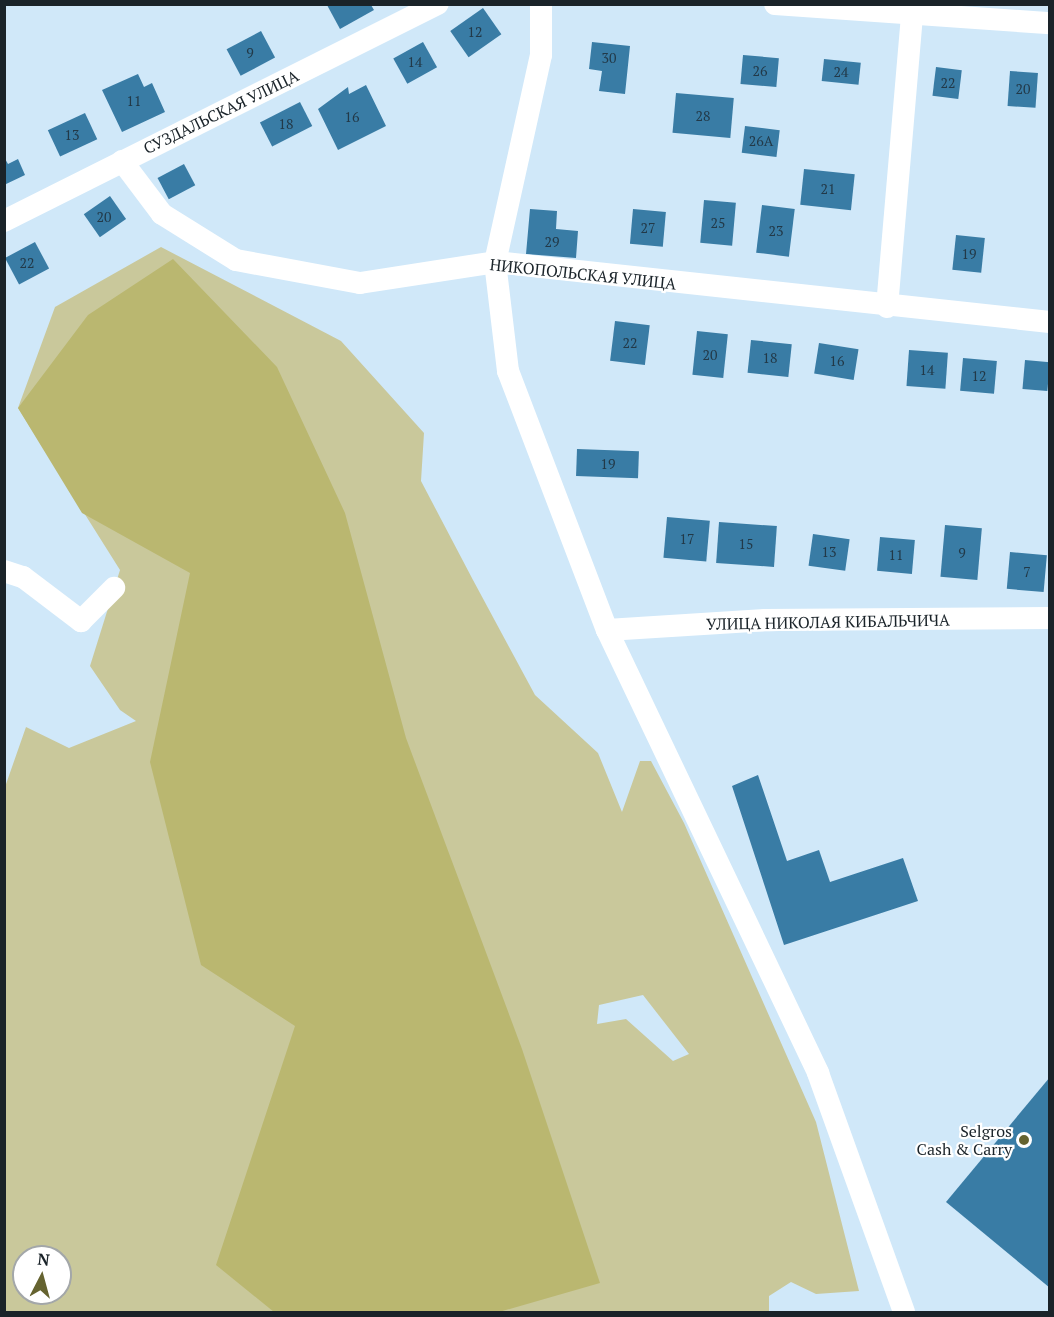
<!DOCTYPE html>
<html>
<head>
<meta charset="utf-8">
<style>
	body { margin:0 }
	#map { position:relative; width:1054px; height:1317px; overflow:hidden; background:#d0e8f9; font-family:"PT Serif",serif }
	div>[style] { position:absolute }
	.green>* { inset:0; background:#c9c89b }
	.water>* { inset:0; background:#bab770 }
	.building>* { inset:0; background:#397ca5; transform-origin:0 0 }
	.minor>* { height:22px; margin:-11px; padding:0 11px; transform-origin:11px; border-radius:11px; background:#fff }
	.dots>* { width:16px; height:16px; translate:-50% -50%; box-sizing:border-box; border:3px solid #fff; border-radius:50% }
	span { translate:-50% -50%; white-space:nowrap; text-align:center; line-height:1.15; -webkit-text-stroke:4.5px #fff; paint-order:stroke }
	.number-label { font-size:14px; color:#223948 }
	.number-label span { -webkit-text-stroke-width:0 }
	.street-label { font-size:16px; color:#1a2329 }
	.poi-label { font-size:16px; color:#1a2329 }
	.right { translate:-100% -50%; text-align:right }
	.frame { position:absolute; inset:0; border:6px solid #1a2329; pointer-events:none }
	.north { position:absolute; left:12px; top:1245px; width:60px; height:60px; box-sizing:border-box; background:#fff; border:2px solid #a3a7a9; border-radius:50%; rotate:6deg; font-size:16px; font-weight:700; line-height:24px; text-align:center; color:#1a2329 }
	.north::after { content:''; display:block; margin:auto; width:21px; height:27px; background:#656330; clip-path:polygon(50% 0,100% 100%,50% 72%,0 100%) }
</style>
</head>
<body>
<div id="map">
	<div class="green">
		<div style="clip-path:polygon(evenodd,161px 247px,341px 341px,424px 433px,421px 481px,473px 580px,535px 695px,598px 753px,622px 812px,640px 761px,651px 761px,684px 823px,816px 1122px,859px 1291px,816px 1294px,791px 1282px,769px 1296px,769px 1312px,5px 1312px,5px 787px,26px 727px,69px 748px,136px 721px,120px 710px,90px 666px,120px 570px,18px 408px,55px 307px,161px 247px,643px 995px,689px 1054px,673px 1061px,626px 1019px,597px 1024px,599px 1005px,643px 995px,161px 247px,24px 1257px,60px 1257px,60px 1293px,24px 1293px,24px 1257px)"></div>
	</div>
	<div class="water">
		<div style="clip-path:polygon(173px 259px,277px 367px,345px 513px,406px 738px,522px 1049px,600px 1283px,499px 1312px,274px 1312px,216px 1265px,295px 1026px,201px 965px,150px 762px,190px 573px,82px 513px,18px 408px,88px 315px)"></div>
	</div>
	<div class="building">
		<div style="clip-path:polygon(327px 5px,371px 5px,374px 10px,340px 29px)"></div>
		<div style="left:483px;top:8px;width:32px;height:40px;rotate:55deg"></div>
		<div style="left:261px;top:31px;width:30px;height:39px;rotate:62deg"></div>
		<div style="left:423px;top:42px;width:29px;height:34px;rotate:61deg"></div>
		<div style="clip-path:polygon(592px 42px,630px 46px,625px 94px,599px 91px,602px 71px,589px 69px)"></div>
		<div style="left:743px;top:55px;width:36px;height:29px;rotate:5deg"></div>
		<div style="left:824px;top:59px;width:37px;height:22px;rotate:6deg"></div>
		<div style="left:936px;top:67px;width:26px;height:29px;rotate:7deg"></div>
		<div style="left:1010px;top:71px;width:28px;height:35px;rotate:4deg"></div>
		<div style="clip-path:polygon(138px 74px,144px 87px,152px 83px,165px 112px,122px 132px,102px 90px)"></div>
		<div style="clip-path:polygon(366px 85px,386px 126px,338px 150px,318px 109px,348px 87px,349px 94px)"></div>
		<div style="left:676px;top:93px;width:58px;height:40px;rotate:5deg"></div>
		<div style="left:300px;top:102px;width:27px;height:45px;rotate:63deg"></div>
		<div style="left:85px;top:113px;width:29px;height:41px;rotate:65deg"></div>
		<div style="left:745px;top:126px;width:35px;height:27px;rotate:7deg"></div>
		<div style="clip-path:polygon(4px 157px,8px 164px,18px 159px,25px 175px,4px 185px)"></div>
		<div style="left:184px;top:164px;width:24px;height:30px;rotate:62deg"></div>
		<div style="left:804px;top:169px;width:51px;height:36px;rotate:6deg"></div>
		<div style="left:110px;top:196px;width:28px;height:32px;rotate:55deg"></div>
		<div style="left:704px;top:200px;width:32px;height:43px;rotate:5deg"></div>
		<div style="left:762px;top:205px;width:33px;height:48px;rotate:7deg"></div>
		<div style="clip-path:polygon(530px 209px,557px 211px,556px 229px,578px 231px,576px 258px,526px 254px)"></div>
		<div style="left:633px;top:209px;width:33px;height:35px;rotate:5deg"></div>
		<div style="left:956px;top:235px;width:29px;height:35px;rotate:6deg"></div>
		<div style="left:35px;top:242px;width:30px;height:34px;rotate:62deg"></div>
		<div style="left:615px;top:321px;width:35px;height:40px;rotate:7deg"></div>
		<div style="left:697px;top:331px;width:31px;height:44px;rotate:6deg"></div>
		<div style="left:751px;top:340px;width:41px;height:33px;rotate:6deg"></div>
		<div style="left:819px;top:343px;width:40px;height:31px;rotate:9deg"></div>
		<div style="left:909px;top:350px;width:39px;height:36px;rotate:4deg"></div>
		<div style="left:963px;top:358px;width:34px;height:33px;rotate:5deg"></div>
		<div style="left:1025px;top:360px;width:25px;height:29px;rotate:5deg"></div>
		<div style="left:577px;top:449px;width:62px;height:27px;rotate:2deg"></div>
		<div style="left:667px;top:517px;width:43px;height:41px;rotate:5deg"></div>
		<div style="left:719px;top:522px;width:58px;height:41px;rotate:4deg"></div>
		<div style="left:945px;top:525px;width:37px;height:52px;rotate:5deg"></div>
		<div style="left:813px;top:534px;width:37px;height:32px;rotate:8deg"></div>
		<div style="left:880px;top:537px;width:35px;height:34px;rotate:5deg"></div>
		<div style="left:1010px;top:552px;width:37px;height:37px;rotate:5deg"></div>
		<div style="clip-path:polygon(758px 775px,787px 861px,819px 850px,830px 882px,903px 858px,918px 901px,784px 945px,732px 786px)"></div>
		<div style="clip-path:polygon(1050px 1077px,1050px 1288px,946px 1202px)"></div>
	</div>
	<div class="minor">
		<div style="left:541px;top:4px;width:51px;rotate:90deg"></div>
		<div style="left:541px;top:55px;width:212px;rotate:102.5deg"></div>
		<div style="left:495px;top:262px;width:110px;rotate:83.2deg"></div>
		<div style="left:508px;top:371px;width:277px;rotate:69.1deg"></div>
		<div style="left:607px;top:630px;width:491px;rotate:64.5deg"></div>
		<div style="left:818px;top:1073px;width:254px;rotate:70.2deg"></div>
		<div style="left:775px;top:4px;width:276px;rotate:4deg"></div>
		<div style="left:122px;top:161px;width:66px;rotate:53deg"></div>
		<div style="left:162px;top:214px;width:87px;rotate:31.9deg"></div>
		<div style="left:236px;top:260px;width:126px;rotate:10.5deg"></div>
		<div style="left:360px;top:283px;width:137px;rotate:-8.8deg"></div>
		<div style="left:495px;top:262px;width:558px;rotate:6.17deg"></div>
		<div style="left:4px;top:221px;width:485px;rotate:-26.6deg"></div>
		<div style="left:887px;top:307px;width:304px;rotate:-85.1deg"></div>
		<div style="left:4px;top:571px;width:20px;rotate:18deg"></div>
		<div style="left:23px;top:577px;width:73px;rotate:37.2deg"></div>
		<div style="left:81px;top:621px;width:47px;rotate:-45deg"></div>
		<div style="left:607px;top:630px;width:158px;rotate:-3.6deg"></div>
		<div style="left:765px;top:620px;width:285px;rotate:-0.4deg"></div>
	</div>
	<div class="dots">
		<div style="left:1024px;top:1140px;background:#656330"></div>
	</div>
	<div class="number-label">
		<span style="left:475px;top:32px">12</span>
		<span style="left:250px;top:53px">9</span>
		<span style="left:609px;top:58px">30</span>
		<span style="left:415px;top:62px">14</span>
		<span style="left:760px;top:71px">26</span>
		<span style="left:841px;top:72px">24</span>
		<span style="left:948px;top:83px">22</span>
		<span style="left:1023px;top:89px">20</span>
		<span style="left:134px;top:101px">11</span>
		<span style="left:703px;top:116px">28</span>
		<span style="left:352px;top:117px">16</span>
		<span style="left:286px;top:124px">18</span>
		<span style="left:72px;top:135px">13</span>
		<span style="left:761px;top:141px">26А</span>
		<span style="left:828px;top:189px">21</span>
		<span style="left:104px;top:217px">20</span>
		<span style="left:718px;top:223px">25</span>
		<span style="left:648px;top:228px">27</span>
		<span style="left:776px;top:231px">23</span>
		<span style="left:552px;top:242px">29</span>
		<span style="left:969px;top:254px">19</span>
		<span style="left:27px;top:263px">22</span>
		<span style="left:630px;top:343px">22</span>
		<span style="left:710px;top:355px">20</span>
		<span style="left:770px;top:358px">18</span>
		<span style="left:837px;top:361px">16</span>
		<span style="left:927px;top:370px">14</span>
		<span style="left:979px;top:376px">12</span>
		<span style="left:608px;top:464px">19</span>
		<span style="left:687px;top:539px">17</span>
		<span style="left:746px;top:544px">15</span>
		<span style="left:829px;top:552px">13</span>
		<span style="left:962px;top:553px">9</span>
		<span style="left:896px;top:555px">11</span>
		<span style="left:1027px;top:572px">7</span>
	</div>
	<div class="street-label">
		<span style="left:221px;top:112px;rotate:-26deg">СУЗДАЛЬСКАЯ УЛИЦА</span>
		<span style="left:583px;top:274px;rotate:6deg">НИКОПОЛЬСКАЯ УЛИЦА</span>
		<span style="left:828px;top:622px;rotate:-1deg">УЛИЦА НИКОЛАЯ КИБАЛЬЧИЧА</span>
	</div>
	<div class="poi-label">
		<span class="right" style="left:1012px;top:1140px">Selgros<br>Cash &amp; Carry</span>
	</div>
	<div class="frame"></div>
	<div class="north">N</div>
</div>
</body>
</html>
